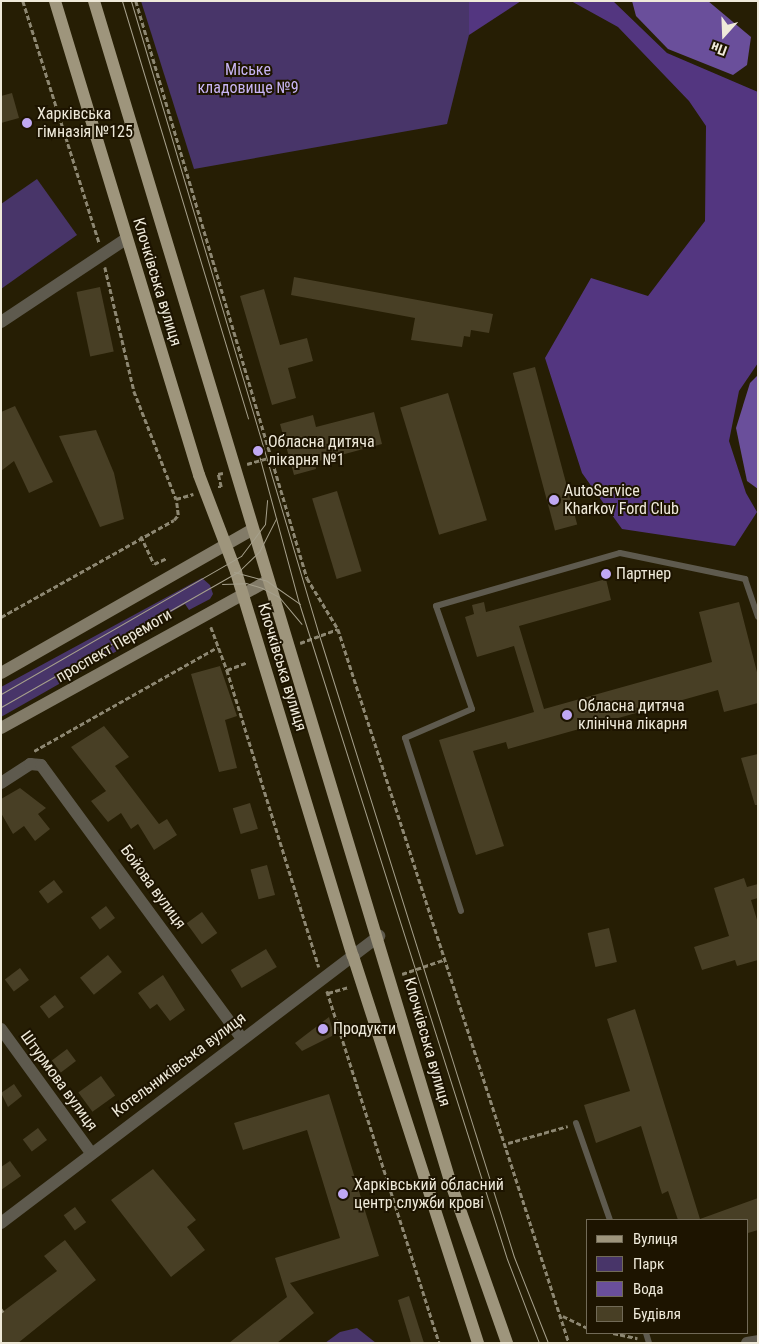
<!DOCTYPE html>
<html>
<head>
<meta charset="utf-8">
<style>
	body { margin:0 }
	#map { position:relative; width:759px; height:1344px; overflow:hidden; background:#261e04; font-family:"Roboto Condensed",sans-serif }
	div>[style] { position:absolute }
	.green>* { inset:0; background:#483569 }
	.forest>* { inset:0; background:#533680 }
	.water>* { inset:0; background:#6a4f9b }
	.building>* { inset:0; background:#483f25; transform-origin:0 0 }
	.path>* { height:2.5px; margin-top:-1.25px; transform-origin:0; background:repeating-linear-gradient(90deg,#8d8772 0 5px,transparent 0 7.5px) }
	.lane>* { height:6px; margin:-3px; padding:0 3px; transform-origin:3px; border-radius:3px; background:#5e5a4e }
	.street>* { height:12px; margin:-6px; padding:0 6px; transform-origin:6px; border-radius:6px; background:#5e5a4e }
	.secondary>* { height:12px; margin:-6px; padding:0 6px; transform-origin:6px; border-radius:6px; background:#827b68 }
	.primary>* { height:12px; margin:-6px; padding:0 6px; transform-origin:6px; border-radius:6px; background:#9e957c }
	.tram>* { height:1px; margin:-0.5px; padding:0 0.5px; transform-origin:0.5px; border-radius:0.5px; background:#a6a08c }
	.dots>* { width:14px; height:14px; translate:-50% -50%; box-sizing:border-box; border:2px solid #1d1400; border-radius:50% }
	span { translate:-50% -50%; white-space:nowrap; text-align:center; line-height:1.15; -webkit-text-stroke:4px #1d1400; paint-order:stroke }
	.park-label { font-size:16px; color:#c8b5f4 }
	.poi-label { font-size:16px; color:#efeada }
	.left { translate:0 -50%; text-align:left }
	.street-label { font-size:16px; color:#efeada }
	.frame { position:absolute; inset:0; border:2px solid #efeada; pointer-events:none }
	.legend { position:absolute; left:586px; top:1219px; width:162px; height:115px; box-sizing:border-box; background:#1d1400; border:1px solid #716a57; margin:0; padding:6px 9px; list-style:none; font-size:15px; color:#efeada }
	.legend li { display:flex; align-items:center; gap:10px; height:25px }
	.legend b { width:25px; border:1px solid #716a57 }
	.north { position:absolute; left:699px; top:10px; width:50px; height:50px; -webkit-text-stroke:4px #1d1400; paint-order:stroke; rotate:200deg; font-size:14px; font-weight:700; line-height:20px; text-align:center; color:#efeada }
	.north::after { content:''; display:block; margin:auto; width:18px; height:22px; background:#efeada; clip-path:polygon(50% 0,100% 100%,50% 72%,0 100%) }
</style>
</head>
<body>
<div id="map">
	<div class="green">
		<div style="clip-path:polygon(141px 1px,470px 1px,469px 35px,447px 124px,194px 169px)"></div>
		<div style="clip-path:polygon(37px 179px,77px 235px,1px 289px,1px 204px)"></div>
		<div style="clip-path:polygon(202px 578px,210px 585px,213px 594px,210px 599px,189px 610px,185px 604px,114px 645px,117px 651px,1px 717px,1px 687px)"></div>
		<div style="clip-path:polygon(357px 1328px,376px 1343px,325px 1343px,340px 1332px)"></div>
	</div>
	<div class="forest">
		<div style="clip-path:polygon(469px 1px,521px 1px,469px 35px)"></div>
		<div style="clip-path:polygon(571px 1px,613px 1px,667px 53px,758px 92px,758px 363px,739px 391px,729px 441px,746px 493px,757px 512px,735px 546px,622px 529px,582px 473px,545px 358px,591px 278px,648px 296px,705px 221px,706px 126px,689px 101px,618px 27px)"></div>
	</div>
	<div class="water">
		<div style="clip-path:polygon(632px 1px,708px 1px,751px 37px,747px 65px,733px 75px,668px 49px,636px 16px)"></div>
		<div style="clip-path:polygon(758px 375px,758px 489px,747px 481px,736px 428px,750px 383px)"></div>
	</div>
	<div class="building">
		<div style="clip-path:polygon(12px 93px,19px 118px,1px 123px,1px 96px)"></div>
		<div style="clip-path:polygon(294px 277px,493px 314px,489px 333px,471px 330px,470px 337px,464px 336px,462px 347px,411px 340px,415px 318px,291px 295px)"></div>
		<div style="left:100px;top:287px;width:66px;height:24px;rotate:78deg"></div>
		<div style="clip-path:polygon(264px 289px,280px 345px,307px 338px,313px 361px,288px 368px,296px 398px,272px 405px,240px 296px)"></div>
		<div style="left:535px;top:367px;width:163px;height:23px;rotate:75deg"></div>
		<div style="left:448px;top:393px;width:133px;height:50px;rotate:73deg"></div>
		<div style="clip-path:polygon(15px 406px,53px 482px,29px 493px,14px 461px,1px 471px,1px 412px)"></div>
		<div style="clip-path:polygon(374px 412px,382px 444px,315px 462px,316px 469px,294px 475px,280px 424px,313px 415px,316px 427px)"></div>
		<div style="clip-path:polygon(96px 430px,114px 473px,124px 519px,100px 527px,59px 436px)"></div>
		<div style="left:337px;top:491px;width:84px;height:26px;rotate:73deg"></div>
		<div style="clip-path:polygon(606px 579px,611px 600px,519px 626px,544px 709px,712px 662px,699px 612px,739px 602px,758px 676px,758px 703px,724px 712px,718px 690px,508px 749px,506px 742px,473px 751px,504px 846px,476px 855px,439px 740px,534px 712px,514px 646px,477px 657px,465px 617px,474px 614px,472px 605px,484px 602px,486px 612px)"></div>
		<div style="clip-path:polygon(220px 666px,237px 716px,225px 720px,237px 768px,219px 772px,191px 674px)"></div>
		<div style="clip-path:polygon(104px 726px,129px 757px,115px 766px,159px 824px,167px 819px,177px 835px,154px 850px,138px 824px,131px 829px,121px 813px,108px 822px,91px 801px,106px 791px,71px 747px)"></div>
		<div style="clip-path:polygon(758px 754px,758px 805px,755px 805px,741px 758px)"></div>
		<div style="clip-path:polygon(20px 788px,46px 808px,38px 814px,50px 829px,35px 841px,24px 826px,13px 834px,1px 813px,1px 799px)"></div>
		<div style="left:250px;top:803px;width:27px;height:18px;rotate:73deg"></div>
		<div style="left:267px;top:865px;width:31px;height:17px;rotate:75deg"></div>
		<div style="clip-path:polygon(744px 878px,747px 887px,758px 884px,758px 898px,751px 900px,758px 923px,758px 960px,737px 966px,735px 960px,702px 970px,694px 947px,729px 936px,714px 888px)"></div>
		<div style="left:54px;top:880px;width:15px;height:19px;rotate:53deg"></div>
		<div style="left:106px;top:906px;width:15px;height:19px;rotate:53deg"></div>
		<div style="left:202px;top:912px;width:26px;height:19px;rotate:54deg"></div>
		<div style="left:609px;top:928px;width:35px;height:22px;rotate:77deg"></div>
		<div style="left:266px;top:949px;width:21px;height:41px;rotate:59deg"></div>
		<div style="left:108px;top:955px;width:22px;height:36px;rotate:51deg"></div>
		<div style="left:20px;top:968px;width:15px;height:19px;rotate:53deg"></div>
		<div style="clip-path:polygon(163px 975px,185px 1010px,170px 1021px,157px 1004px,150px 1009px,138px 993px)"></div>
		<div style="left:55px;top:995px;width:15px;height:19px;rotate:53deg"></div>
		<div style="clip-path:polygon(635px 1009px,700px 1219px,758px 1198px,758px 1230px,748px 1233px,748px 1220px,678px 1220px,668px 1191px,662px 1194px,641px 1126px,596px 1143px,584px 1105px,630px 1091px,607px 1019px)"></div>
		<div style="clip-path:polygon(329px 1017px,334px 1035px,302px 1051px,295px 1043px)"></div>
		<div style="left:67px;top:1049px;width:15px;height:19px;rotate:53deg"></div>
		<div style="left:101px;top:1076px;width:24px;height:28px;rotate:54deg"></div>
		<div style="clip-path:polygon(14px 1084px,22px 1096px,8px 1107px,1px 1093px)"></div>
		<div style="clip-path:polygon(329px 1094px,379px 1256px,290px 1283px,314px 1313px,277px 1343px,229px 1343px,287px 1297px,275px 1258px,340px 1238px,307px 1130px,243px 1150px,234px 1123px)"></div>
		<div style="left:38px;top:1128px;width:15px;height:19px;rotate:53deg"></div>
		<div style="clip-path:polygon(10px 1161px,21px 1176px,1px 1190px,1px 1167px)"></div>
		<div style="clip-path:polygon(153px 1169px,196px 1220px,187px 1227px,205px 1250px,171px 1277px,111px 1200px)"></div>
		<div style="left:75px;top:1207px;width:19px;height:14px;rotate:54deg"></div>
		<div style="clip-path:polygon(65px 1240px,96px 1280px,18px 1343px,1px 1343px,1px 1313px,57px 1271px,44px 1256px)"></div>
		<div style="clip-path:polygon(409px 1296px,424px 1343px,411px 1343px,398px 1300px)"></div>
	</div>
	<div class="path">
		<div style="left:23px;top:1px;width:253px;rotate:72.5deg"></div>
		<div style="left:136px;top:1px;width:602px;rotate:73.49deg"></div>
		<div style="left:307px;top:578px;width:60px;rotate:58.7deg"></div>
		<div style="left:338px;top:629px;width:750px;rotate:72.07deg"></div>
		<div style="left:105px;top:267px;width:127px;rotate:76.8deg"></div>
		<div style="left:134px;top:391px;width:116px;rotate:68.7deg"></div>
		<div style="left:247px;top:464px;width:26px;rotate:-16deg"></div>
		<div style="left:218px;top:487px;width:3px"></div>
		<div style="left:221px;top:487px;width:13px;rotate:-103deg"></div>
		<div style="left:218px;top:474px;width:5px;rotate:-11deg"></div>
		<div style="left:141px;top:536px;width:31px;rotate:65deg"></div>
		<div style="left:154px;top:564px;width:14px;rotate:-25deg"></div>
		<div style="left:1px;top:617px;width:198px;rotate:-29.3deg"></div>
		<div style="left:174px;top:520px;width:6px;rotate:-51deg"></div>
		<div style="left:178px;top:515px;width:16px;rotate:-97deg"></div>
		<div style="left:176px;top:499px;width:18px;rotate:-16deg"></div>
		<div style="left:211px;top:627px;width:46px;rotate:69.6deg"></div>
		<div style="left:227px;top:670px;width:22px;rotate:-21deg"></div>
		<div style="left:300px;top:643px;width:40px;rotate:-20.2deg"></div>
		<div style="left:227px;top:670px;width:311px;rotate:72.8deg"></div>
		<div style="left:34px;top:751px;width:211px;rotate:-29.5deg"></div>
		<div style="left:402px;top:974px;width:46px;rotate:-18.8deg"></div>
		<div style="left:327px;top:991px;width:369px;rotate:72.3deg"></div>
		<div style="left:328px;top:993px;width:22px;rotate:-16deg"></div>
		<div style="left:508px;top:1143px;width:62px;rotate:-15.8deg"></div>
		<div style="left:1px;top:1309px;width:4px;rotate:56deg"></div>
		<div style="left:563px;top:1316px;width:28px;rotate:26deg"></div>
		<div style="left:613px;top:1333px;width:25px;rotate:12deg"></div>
	</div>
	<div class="lane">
		<div style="left:461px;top:911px;width:182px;rotate:-107.9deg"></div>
		<div style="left:405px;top:738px;width:73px;rotate:-23.4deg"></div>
		<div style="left:472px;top:709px;width:109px;rotate:-109.3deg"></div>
		<div style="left:436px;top:606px;width:191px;rotate:-16.1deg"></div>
		<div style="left:620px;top:553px;width:128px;rotate:11.7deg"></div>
		<div style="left:745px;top:579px;width:40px;rotate:71.1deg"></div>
		<div style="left:576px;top:1123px;width:103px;rotate:70.7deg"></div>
		<div style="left:646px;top:1333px;width:10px;rotate:73deg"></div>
	</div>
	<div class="street">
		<div style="left:1px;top:322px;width:150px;rotate:-33.6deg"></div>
		<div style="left:1px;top:783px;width:35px;rotate:-33deg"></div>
		<div style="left:30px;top:764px;width:11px;rotate:5deg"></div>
		<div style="left:41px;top:765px;width:338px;rotate:53.7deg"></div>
		<div style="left:1px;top:1029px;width:153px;rotate:54deg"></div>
		<div style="left:1px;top:1223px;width:475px;rotate:-37.2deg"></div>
		<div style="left:747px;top:1343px;width:11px;rotate:-10deg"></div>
	</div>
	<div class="secondary">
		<div style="left:1px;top:673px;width:289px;rotate:-29.7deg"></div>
		<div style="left:1px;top:728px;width:304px;rotate:-28.9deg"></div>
	</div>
	<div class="primary">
		<div style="left:55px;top:1px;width:495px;rotate:73.1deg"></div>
		<div style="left:199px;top:475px;width:104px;rotate:69.1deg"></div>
		<div style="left:236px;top:572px;width:401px;rotate:73.1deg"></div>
		<div style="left:353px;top:956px;width:407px;rotate:72.1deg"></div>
		<div style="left:94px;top:1px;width:1233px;rotate:73.21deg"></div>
		<div style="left:450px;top:1181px;width:172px;rotate:70.6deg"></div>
	</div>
	<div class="tram">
		<div style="left:122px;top:1px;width:436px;rotate:73.2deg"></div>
		<div style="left:131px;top:1px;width:658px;rotate:73.49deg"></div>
		<div style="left:318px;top:632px;width:655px;rotate:72.59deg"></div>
		<div style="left:514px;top:1257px;width:92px;rotate:68.4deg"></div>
		<div style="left:256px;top:444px;width:165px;rotate:74.9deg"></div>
		<div style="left:299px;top:603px;width:688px;rotate:72.41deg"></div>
		<div style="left:507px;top:1259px;width:90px;rotate:69.1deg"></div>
		<div style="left:234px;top:572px;width:34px;rotate:15deg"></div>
		<div style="left:267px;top:581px;width:40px;rotate:34.9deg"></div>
		<div style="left:222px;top:584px;width:24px;rotate:-2deg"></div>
		<div style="left:246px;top:583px;width:17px;rotate:17deg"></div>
		<div style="left:262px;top:588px;width:19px;rotate:28deg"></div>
		<div style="left:279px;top:597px;width:35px;rotate:50deg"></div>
		<div style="left:1px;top:694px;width:277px;rotate:-29.9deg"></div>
		<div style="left:241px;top:556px;width:40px;rotate:-53deg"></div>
		<div style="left:265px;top:524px;width:24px;rotate:-85deg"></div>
		<div style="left:1px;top:707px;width:274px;rotate:-29.7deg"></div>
		<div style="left:239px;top:571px;width:28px;rotate:-44deg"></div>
		<div style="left:259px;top:552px;width:38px;rotate:-63deg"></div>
	</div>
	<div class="dots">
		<div style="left:27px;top:123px;background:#c0a8f3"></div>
		<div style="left:258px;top:451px;background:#c0a8f3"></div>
		<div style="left:554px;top:500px;background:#c0a8f3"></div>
		<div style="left:606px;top:574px;background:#c0a8f3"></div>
		<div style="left:567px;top:715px;background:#c0a8f3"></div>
		<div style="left:323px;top:1029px;background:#c0a8f3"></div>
		<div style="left:343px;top:1194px;background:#c0a8f3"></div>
	</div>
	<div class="park-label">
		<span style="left:248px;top:79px">Міське<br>кладовище №9</span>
	</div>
	<div class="poi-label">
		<span class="left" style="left:37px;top:123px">Харківська<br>гімназія №125</span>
		<span class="left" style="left:268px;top:451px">Обласна дитяча<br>лікарня №1</span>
		<span class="left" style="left:564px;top:500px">AutoService<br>Kharkov Ford Club</span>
		<span class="left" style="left:616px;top:574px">Партнер</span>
		<span class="left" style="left:578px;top:715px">Обласна дитяча<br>клінічна лікарня</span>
		<span class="left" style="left:333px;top:1029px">Продукти</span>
		<span class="left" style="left:354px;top:1194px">Харківський обласний<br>центр служби крові</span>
	</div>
	<div class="street-label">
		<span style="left:157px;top:282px;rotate:73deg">Клочківська вулиця</span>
		<span style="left:114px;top:646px;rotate:-30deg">проспект Перемоги</span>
		<span style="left:282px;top:667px;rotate:73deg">Клочківська вулиця</span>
		<span style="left:153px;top:887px;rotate:54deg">Бойова вулиця</span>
		<span style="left:427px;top:1042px;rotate:74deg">Клочківська вулиця</span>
		<span style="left:179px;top:1065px;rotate:-37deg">Котельниківська вулиця</span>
		<span style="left:59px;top:1081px;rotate:54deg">Штурмова вулиця</span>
	</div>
	<div class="frame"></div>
	<ul class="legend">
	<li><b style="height:6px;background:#9e957c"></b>Вулиця</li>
	<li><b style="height:14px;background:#483569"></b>Парк</li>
	<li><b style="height:14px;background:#6a4f9b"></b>Вода</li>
	<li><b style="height:14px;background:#483f25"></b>Будівля</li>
	</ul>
	<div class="north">Пн</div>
</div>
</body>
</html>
